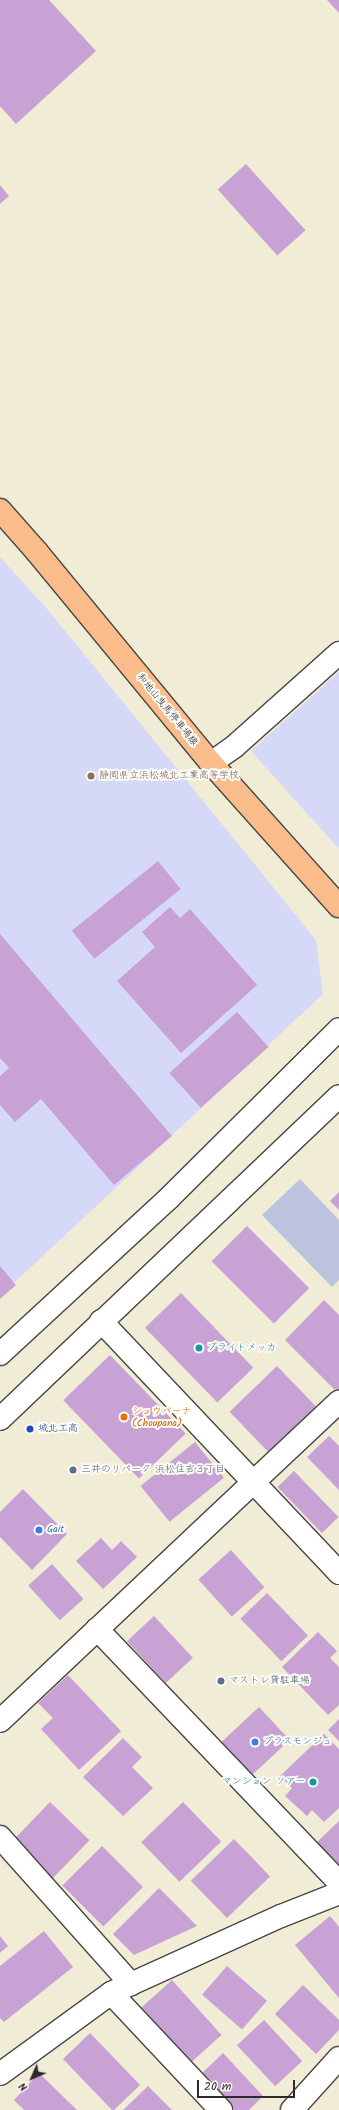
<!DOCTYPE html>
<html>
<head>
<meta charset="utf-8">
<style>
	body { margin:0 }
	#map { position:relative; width:339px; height:2110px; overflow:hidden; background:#f0ecd6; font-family:Kalam,"Klee One",sans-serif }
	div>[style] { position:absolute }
	.built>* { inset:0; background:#d6d8f8 }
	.industrial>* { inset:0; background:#bec3dd }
	.building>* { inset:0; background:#c9a2d5; transform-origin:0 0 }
	.roads { filter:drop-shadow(1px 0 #494845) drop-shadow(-1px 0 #494845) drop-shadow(0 1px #494845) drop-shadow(0 -1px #494845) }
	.minor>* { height:22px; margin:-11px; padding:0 11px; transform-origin:11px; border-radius:11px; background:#fff }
	.major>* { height:22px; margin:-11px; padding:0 11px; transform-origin:11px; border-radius:11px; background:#f9bc8a }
	.dots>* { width:11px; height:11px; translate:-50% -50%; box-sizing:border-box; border:2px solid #fdfcf7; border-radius:50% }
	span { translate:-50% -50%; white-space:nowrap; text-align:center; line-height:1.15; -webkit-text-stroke:4px #fdfcf7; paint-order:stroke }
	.street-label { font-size:10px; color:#2b2b2b }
	.education-label { font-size:10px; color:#785e54 }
	.left { translate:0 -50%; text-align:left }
	.culture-label { font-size:10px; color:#0d838f }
	.right { translate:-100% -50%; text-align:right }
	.food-label { font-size:10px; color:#c56008 }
	.transit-label { font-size:10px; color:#164399 }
	.service-label { font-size:10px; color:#4e5e75 }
	.shop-label { font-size:10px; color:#366cbe }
	.north { position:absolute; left:12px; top:2058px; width:40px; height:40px; -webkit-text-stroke:3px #fdfcf7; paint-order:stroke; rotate:225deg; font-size:11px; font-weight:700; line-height:16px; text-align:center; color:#2b2b2b }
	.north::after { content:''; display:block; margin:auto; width:14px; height:18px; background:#2b2b2b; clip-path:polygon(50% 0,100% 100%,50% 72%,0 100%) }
	.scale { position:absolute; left:197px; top:2080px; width:98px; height:18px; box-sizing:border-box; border:2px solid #2b2b2b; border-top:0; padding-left:5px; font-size:12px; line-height:14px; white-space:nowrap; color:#2b2b2b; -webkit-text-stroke:3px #fdfcf7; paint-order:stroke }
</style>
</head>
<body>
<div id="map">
	<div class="built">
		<div style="clip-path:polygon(0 557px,49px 611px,316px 940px,323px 994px,0 1296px)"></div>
		<div style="clip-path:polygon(339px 672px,339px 849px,251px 751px)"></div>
	</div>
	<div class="industrial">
		<div style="clip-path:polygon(300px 1179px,339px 1220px,339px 1280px,332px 1287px,262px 1215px)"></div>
	</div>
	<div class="building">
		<div style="clip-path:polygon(0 0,49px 0,96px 51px,16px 124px,0 106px)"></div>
		<div style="clip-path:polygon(327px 0,339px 0,339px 13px)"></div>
		<div style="left:246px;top:164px;width:89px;height:38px;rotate:48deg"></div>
		<div style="clip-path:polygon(0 185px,9px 196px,0 204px)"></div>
		<div style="left:158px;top:861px;width:36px;height:111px;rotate:51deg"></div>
		<div style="clip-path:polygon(170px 907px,180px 918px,190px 909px,257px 985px,181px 1053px,117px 981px,155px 947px,142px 932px)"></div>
		<div style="clip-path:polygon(0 934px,172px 1136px,114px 1185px,41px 1099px,15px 1122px,0 1105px,0 1076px,9px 1068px,0 1058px)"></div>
		<div style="left:237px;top:1012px;width:47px;height:91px;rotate:48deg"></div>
		<div style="clip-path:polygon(339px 1192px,339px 1210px,330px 1201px)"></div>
		<div style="left:247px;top:1226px;width:88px;height:50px;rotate:45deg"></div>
		<div style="clip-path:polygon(0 1266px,16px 1285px,0 1299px)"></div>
		<div style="left:181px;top:1293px;width:104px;height:50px;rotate:46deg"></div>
		<div style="clip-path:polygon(324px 1300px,339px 1315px,339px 1390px,337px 1392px,285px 1340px)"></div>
		<div style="left:110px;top:1355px;width:109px;height:65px;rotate:46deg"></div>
		<div style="left:277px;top:1366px;width:57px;height:66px;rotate:46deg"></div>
		<div style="clip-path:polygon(329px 1436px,339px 1446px,339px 1490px,307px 1457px)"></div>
		<div style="left:195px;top:1442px;width:46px;height:70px;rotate:51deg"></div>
		<div style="left:294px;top:1471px;width:64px;height:23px;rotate:46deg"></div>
		<div style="clip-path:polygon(23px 1489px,67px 1534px,32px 1570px,0 1537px,0 1512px)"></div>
		<div style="clip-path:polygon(101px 1538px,112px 1550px,121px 1541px,137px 1557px,103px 1589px,76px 1561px)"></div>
		<div style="left:231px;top:1550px;width:50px;height:44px;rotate:48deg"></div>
		<div style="left:52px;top:1564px;width:47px;height:32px;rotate:48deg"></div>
		<div style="left:267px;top:1593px;width:59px;height:37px;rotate:46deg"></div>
		<div style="left:154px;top:1616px;width:57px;height:37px;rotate:47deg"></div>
		<div style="clip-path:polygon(318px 1632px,337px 1651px,330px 1658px,339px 1667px,339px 1705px,328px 1715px,282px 1667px)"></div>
		<div style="clip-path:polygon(68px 1675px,121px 1731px,79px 1770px,41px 1729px,53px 1718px,38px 1703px)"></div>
		<div style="left:259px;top:1707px;width:45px;height:52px;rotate:47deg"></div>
		<div style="clip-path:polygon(339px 1719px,339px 1741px,328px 1730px)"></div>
		<div style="clip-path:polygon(324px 1734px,339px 1749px,339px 1808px,324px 1822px,312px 1810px,307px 1816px,285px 1796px,292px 1788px,280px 1776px)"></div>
		<div style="clip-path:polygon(123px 1738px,142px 1757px,132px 1767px,153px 1788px,123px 1816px,83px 1777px)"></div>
		<div style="left:50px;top:1802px;width:55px;height:53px;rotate:44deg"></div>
		<div style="left:183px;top:1802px;width:55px;height:58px;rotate:46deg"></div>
		<div style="clip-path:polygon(339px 1821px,339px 1870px,315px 1844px)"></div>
		<div style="left:234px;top:1839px;width:52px;height:60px;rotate:46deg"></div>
		<div style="left:102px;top:1846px;width:58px;height:56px;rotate:45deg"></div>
		<div style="clip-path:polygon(159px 1888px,197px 1926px,134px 1955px,113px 1934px)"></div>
		<div style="clip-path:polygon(330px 1916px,339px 1927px,339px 1998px,295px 1945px)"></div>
		<div style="clip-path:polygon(44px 1931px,73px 1967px,4px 2022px,0 2018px,0 1966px)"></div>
		<div style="clip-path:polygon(0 1936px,8px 1946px,0 1953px)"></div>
		<div style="left:227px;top:1966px;width:53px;height:38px;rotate:41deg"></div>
		<div style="left:172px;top:1980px;width:74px;height:43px;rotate:48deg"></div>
		<div style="clip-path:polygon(303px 1985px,339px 2020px,339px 2030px,316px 2054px,275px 2014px)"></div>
		<div style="left:264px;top:2020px;width:56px;height:37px;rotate:47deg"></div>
		<div style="clip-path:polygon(90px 2033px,140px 2085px,114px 2110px,112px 2110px,63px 2059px)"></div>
		<div style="clip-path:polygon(223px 2053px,263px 2096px,249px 2110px,231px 2110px,199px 2076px)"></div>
		<div style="clip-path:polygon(39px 2073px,77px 2110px,24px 2110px,14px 2100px)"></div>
		<div style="clip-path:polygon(148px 2086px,172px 2110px,123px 2110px)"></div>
	</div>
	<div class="roads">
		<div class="minor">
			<div style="left:211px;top:763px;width:29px;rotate:-35deg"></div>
			<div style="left:235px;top:746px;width:140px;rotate:-41.8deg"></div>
			<div style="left:101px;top:1321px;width:347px;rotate:46.6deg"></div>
			<div style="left:0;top:1354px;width:229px;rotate:-42.7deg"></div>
			<div style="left:168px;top:1199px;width:241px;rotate:-44.8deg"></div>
			<div style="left:0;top:1419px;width:468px;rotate:-43.6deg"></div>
			<div style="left:97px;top:1629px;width:350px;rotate:46.3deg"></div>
			<div style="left:0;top:1721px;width:466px;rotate:-43.3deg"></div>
			<div style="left:0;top:1837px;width:197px;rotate:48.3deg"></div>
			<div style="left:111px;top:1993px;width:161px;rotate:46.8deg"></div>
			<div style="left:0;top:2074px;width:137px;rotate:-36.1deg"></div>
			<div style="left:111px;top:1993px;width:187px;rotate:-24.4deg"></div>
			<div style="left:281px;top:1916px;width:62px;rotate:-21.6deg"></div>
			<div style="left:292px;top:2110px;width:70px;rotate:-47.9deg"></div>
		</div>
		<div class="major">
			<div style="left:0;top:510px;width:56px;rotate:48.6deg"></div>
			<div style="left:37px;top:552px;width:273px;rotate:50.5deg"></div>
			<div style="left:211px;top:763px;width:192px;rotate:48.2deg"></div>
		</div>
	</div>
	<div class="dots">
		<div style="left:91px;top:776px;background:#8d6e63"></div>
		<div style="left:199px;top:1348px;background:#0f9aa8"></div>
		<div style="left:124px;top:1417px;background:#e8710a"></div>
		<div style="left:30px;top:1429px;background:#1a4fb4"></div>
		<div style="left:73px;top:1470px;background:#5c6f8a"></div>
		<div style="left:39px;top:1530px;background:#3f7fe0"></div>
		<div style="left:221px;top:1681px;background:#5c6f8a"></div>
		<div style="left:255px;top:1742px;background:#3f7fe0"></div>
		<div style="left:313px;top:1782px;background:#0f9aa8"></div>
	</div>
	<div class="street-label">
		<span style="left:167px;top:710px;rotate:51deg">和地山曳馬停車場線</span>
	</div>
	<div class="education-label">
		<span class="left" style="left:99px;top:776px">静岡県立浜松城北工業高等学校</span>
	</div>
	<div class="culture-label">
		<span class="left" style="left:207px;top:1348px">ブライトメッカ</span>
		<span class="right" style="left:305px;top:1782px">マンション ソアー</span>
	</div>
	<div class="food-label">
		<span class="left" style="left:132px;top:1417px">ショウパーナ<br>(Choupana)</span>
	</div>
	<div class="transit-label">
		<span class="left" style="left:38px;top:1429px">城北工高</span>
	</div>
	<div class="service-label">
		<span class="left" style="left:81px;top:1470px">三井のリパーク 浜松住吉３丁目</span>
		<span class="left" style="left:229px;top:1681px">マストレ貸駐車場</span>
	</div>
	<div class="shop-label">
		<span class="left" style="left:47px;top:1530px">Gait</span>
		<span class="left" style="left:263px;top:1742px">プラスモンジュ</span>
	</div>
	<div class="north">N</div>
	<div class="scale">20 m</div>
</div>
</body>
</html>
